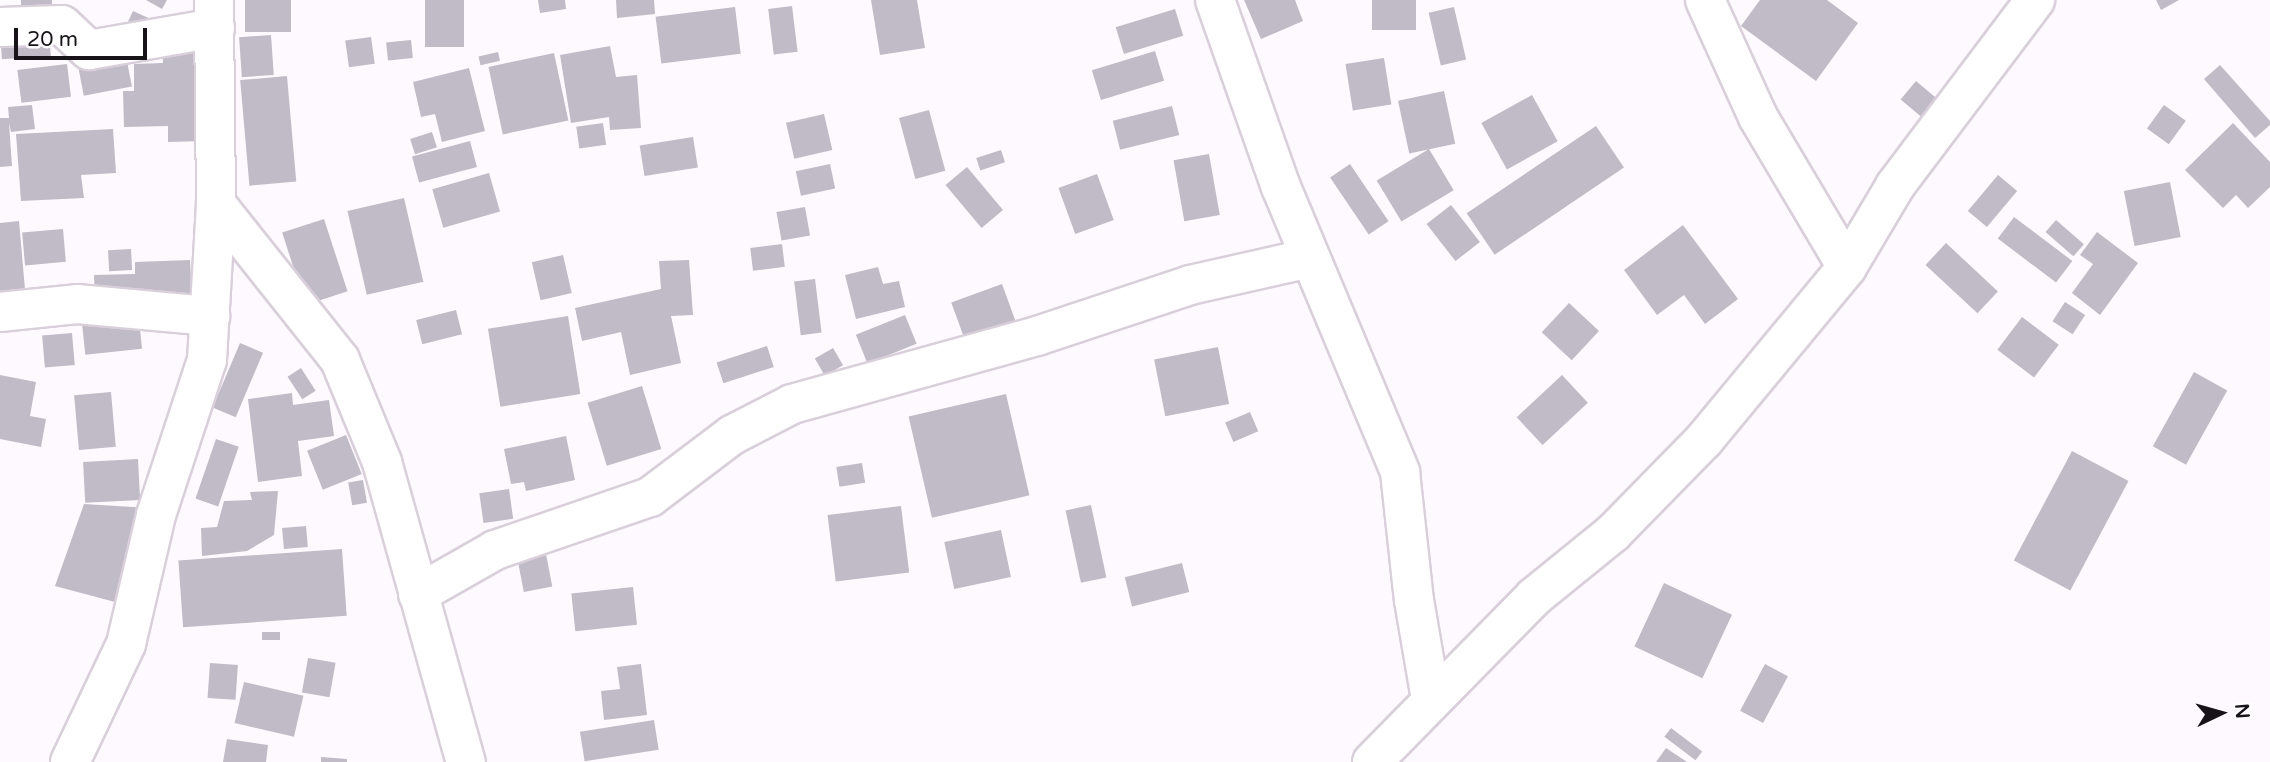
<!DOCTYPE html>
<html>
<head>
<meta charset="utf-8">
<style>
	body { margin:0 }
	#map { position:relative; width:2270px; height:762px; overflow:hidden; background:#fef9fe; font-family:"Varela Round",sans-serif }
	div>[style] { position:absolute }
	.building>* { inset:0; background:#c1bac7; transform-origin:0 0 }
	.roads { filter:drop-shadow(2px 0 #d9cfdb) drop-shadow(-2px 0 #d9cfdb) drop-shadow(0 2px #d9cfdb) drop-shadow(0 -2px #d9cfdb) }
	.street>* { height:38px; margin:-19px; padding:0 19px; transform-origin:19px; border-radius:19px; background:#fff }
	span { translate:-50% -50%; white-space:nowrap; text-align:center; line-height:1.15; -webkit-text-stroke:6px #fff; paint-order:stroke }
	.north { position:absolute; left:2186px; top:678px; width:70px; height:70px; -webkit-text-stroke:5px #fff; paint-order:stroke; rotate:85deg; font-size:19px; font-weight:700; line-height:28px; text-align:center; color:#171318 }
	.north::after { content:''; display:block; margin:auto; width:24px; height:32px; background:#171318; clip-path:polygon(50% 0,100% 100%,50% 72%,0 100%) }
	.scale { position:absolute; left:14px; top:28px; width:133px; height:32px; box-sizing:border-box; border:4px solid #171318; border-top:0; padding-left:9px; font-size:21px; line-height:24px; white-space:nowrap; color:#171318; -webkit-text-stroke:5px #fff; paint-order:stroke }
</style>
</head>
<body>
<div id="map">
	<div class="building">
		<div style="left:21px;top:0;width:31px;height:24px"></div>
		<div style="clip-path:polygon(146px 0,167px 0,162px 9px)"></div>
		<div style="left:245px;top:0;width:46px;height:32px"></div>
		<div style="left:425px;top:0;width:39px;height:47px"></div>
		<div style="clip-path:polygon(538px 0,565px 0,566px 9px,540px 13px)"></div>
		<div style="clip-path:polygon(616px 0,654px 0,655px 14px,617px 18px)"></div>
		<div style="clip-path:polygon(871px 0,917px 0,925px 48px,880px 55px)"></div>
		<div style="clip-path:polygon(1244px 0,1295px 0,1303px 21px,1261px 39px)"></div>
		<div style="left:1372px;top:0;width:44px;height:30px"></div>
		<div style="clip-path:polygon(1760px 0,1827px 0,1858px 23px,1816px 81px,1741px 26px)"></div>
		<div style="clip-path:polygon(2156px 0,2179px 0,2161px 10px)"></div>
		<div style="left:792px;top:6px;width:46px;height:24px;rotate:83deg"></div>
		<div style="left:735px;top:7px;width:47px;height:80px;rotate:83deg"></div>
		<div style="left:1454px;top:7px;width:54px;height:26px;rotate:77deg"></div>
		<div style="left:1175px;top:9px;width:28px;height:62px;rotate:73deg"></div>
		<div style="clip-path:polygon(133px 11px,153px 20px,125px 28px)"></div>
		<div style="left:49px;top:30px;width:26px;height:49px;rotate:86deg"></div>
		<div style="left:271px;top:35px;width:40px;height:32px;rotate:86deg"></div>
		<div style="left:371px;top:37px;width:27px;height:26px;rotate:82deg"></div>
		<div style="left:411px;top:40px;width:18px;height:25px;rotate:84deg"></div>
		<div style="clip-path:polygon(200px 45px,203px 141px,168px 142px,168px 126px,124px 127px,123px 91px,134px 91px,134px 64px,163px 63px,162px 46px)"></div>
		<div style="clip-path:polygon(610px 46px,616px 77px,637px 75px,641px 128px,610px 130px,609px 117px,571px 123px,560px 55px)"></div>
		<div style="left:1155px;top:51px;width:31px;height:66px;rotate:73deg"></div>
		<div style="left:498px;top:52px;width:9px;height:20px;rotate:77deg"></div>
		<div style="left:554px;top:53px;width:69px;height:67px;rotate:78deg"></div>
		<div style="left:126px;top:56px;width:31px;height:49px;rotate:79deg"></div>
		<div style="left:1384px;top:58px;width:47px;height:39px;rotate:81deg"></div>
		<div style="left:67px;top:64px;width:33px;height:50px;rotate:83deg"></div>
		<div style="clip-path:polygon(2220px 65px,2270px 121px,2270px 125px,2255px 138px,2204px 79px)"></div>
		<div style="clip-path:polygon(469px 68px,485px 131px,442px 142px,435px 114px,421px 117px,413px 82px)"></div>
		<div style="left:287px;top:76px;width:106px;height:47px;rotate:85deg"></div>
		<div style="left:1916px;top:81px;width:31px;height:24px;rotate:40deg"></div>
		<div style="left:1444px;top:91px;width:54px;height:47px;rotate:78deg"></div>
		<div style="left:1532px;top:95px;width:53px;height:58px;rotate:61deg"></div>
		<div style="clip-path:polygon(32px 105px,35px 129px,11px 132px,9px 123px,12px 166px,0 167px,0 118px,9px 118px,8px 107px)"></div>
		<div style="left:2164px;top:105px;width:27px;height:29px;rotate:36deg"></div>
		<div style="left:1172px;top:106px;width:30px;height:61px;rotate:76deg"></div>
		<div style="left:929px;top:110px;width:63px;height:31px;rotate:75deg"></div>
		<div style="left:824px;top:114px;width:37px;height:39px;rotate:77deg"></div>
		<div style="left:603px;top:123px;width:22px;height:27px;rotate:82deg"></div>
		<div style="clip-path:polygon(2233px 123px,2270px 162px,2270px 187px,2248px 208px,2236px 195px,2223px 208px,2185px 170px)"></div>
		<div style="left:1596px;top:126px;width:50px;height:156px;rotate:56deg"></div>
		<div style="clip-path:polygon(113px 129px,116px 173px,81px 175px,84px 198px,21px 201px,16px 134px)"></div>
		<div style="left:432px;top:132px;width:16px;height:23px;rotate:72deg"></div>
		<div style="left:693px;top:137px;width:31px;height:54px;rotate:81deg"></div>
		<div style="left:470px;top:141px;width:27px;height:60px;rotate:75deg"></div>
		<div style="left:1429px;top:149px;width:48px;height:61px;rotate:59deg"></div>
		<div style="left:1001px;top:150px;width:13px;height:26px;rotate:72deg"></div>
		<div style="left:1209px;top:154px;width:62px;height:36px;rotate:80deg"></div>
		<div style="left:830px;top:164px;width:25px;height:35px;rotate:78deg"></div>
		<div style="left:1350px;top:164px;width:69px;height:24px;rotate:56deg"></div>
		<div style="left:967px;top:167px;width:56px;height:28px;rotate:50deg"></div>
		<div style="left:489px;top:173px;width:40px;height:59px;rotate:74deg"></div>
		<div style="left:1097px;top:174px;width:49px;height:41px;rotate:70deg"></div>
		<div style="left:1998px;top:175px;width:25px;height:47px;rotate:40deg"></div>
		<div style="left:2170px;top:182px;width:56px;height:47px;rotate:79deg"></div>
		<div style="left:404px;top:198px;width:86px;height:58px;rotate:77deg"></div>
		<div style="left:1451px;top:205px;width:47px;height:31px;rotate:52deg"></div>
		<div style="left:805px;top:207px;width:29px;height:29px;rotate:80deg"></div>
		<div style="left:2014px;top:217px;width:73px;height:27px;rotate:37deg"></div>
		<div style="left:324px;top:219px;width:76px;height:44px;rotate:72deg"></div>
		<div style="left:2056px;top:220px;width:37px;height:16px;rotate:41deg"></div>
		<div style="clip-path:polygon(19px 221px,26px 301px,0 303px,0 223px)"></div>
		<div style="clip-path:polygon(1683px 225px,1738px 299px,1705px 324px,1684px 295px,1657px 315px,1624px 270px)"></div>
		<div style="left:63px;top:229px;width:33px;height:41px;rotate:85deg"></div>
		<div style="clip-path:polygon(2097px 232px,2138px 263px,2100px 315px,2072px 293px,2093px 264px,2080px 255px)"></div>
		<div style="left:1946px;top:243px;width:71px;height:30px;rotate:43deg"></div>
		<div style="left:782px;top:244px;width:23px;height:32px;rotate:83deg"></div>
		<div style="left:131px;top:249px;width:21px;height:23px;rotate:87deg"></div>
		<div style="left:563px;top:255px;width:39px;height:32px;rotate:77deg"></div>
		<div style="clip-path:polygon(190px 260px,192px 297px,95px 301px,94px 275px,135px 274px,135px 262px)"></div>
		<div style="clip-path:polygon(689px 260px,693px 315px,671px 316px,681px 363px,630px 375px,621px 332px,582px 341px,575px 308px,661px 289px,659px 261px)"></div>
		<div style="clip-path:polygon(878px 267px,883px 284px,899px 281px,905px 307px,856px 319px,845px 275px)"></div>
		<div style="left:815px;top:279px;width:54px;height:21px;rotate:83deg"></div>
		<div style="left:1002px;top:284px;width:48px;height:54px;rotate:70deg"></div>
		<div style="left:2065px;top:302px;width:24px;height:23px;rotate:33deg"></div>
		<div style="left:1569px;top:303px;width:41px;height:40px;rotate:43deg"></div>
		<div style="left:456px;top:310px;width:25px;height:41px;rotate:76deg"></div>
		<div style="left:905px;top:315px;width:31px;height:53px;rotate:68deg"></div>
		<div style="left:568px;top:316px;width:79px;height:81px;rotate:81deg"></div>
		<div style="left:2022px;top:317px;width:46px;height:41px;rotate:37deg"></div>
		<div style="left:139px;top:320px;width:29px;height:57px;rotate:84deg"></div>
		<div style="left:72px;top:333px;width:32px;height:30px;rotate:85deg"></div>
		<div style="left:240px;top:343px;width:25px;height:70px;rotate:23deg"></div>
		<div style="left:767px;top:346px;width:22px;height:53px;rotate:72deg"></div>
		<div style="left:1218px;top:347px;width:58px;height:65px;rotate:79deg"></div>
		<div style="left:833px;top:348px;width:20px;height:21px;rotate:60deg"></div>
		<div style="left:301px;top:368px;width:27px;height:16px;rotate:57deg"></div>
		<div style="left:2194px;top:372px;width:38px;height:85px;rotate:29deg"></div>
		<div style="clip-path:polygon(0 375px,36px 382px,30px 416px,46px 419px,41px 447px,0 439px)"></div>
		<div style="left:1562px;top:375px;width:38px;height:62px;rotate:47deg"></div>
		<div style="left:642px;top:386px;width:66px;height:57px;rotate:73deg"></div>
		<div style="left:111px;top:392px;width:55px;height:37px;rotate:85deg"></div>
		<div style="clip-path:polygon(292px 393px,293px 405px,329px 400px,334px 436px,298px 441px,302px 476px,258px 482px,248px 399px)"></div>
		<div style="left:1006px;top:394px;width:104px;height:100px;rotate:77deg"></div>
		<div style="left:1250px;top:412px;width:21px;height:27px;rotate:67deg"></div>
		<div style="left:346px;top:435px;width:42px;height:42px;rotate:68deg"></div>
		<div style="clip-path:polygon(566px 436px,575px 480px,526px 491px,524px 482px,511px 484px,504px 449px)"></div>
		<div style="left:216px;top:439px;width:24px;height:63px;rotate:19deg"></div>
		<div style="left:2072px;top:451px;width:64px;height:124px;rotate:28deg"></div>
		<div style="left:138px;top:459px;width:41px;height:55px;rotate:87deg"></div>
		<div style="left:862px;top:463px;width:20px;height:26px;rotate:81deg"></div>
		<div style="left:363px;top:480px;width:23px;height:15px;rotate:80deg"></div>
		<div style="left:509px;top:489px;width:30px;height:30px;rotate:82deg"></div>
		<div style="clip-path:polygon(278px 491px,274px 535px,247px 551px,202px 556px,201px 528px,217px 527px,224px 501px,252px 500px,250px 492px)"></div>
		<div style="clip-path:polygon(84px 504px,149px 508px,115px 602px,55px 586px)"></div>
		<div style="left:1091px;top:505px;width:74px;height:26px;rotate:78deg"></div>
		<div style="left:901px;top:506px;width:67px;height:74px;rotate:83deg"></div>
		<div style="left:306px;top:526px;width:21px;height:24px;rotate:85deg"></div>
		<div style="left:1001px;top:530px;width:48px;height:58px;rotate:78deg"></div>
		<div style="left:342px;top:549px;width:67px;height:164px;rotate:86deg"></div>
		<div style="left:546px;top:554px;width:33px;height:29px;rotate:79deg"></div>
		<div style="left:1182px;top:563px;width:30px;height:59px;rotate:76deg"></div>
		<div style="left:1664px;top:583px;width:75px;height:70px;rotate:25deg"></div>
		<div style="left:633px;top:587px;width:38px;height:62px;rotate:84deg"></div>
		<div style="left:280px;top:632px;width:8px;height:18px;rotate:90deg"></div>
		<div style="left:308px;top:658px;width:28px;height:35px;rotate:10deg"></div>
		<div style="left:210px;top:663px;width:28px;height:35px;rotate:4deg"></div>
		<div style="clip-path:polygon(641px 664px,647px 715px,604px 720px,601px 691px,620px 689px,617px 667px)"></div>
		<div style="left:1765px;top:664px;width:26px;height:53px;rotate:28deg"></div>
		<div style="left:244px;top:682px;width:61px;height:42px;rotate:13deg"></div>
		<div style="left:654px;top:720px;width:30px;height:75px;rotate:81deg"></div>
		<div style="left:1671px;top:728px;width:39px;height:11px;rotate:37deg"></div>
		<div style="clip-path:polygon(227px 739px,268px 745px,266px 762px,223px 762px)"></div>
		<div style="clip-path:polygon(1666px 748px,1687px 762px,1656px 762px)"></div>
		<div style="clip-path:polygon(321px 757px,347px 759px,347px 762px,321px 762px)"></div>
	</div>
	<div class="roads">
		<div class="street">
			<div style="left:1215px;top:0;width:198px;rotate:70.6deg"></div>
			<div style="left:1281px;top:187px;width:309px;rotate:67.3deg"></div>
			<div style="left:1400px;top:472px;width:129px;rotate:83.8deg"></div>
			<div style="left:1414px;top:600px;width:100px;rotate:80.3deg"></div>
			<div style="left:1705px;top:0;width:128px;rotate:65.6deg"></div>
			<div style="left:1758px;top:117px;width:174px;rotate:59.3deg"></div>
			<div style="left:0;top:27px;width:62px;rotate:-1.8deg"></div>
			<div style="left:62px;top:25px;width:37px;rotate:43deg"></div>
			<div style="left:89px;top:50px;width:128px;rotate:-9.9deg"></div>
			<div style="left:216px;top:204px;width:199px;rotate:51.5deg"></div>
			<div style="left:340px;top:360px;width:110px;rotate:67.6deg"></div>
			<div style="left:382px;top:462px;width:312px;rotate:74.4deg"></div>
			<div style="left:0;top:312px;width:77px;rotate:-5.9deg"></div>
			<div style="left:77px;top:304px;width:134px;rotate:5.2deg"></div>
			<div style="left:418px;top:594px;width:89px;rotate:-29.7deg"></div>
			<div style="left:495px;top:550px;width:164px;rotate:-18.9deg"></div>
			<div style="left:650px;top:497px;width:103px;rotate:-37.1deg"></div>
			<div style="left:732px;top:435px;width:68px;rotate:-27.3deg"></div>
			<div style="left:792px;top:404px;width:254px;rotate:-15.5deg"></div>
			<div style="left:1037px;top:336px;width:161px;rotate:-18.4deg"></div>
			<div style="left:1190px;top:285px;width:123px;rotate:-12.7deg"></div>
			<div style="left:70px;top:762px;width:131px;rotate:-64.6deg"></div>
			<div style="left:126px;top:644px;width:132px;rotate:-76.9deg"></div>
			<div style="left:156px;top:515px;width:163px;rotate:-71.8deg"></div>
			<div style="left:207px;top:360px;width:156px;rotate:-86.7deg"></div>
			<div style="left:216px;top:204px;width:204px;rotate:-90.6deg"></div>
			<div style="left:1372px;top:762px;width:231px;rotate:-45.5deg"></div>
			<div style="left:1534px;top:597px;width:102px;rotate:-39deg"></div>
			<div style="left:1613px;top:533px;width:130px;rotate:-45.6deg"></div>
			<div style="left:1704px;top:440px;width:224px;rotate:-50.4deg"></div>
			<div style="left:1847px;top:267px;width:94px;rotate:-59.3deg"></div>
			<div style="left:1895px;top:186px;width:233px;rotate:-53deg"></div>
		</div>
	</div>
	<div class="north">N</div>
	<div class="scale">20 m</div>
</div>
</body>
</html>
